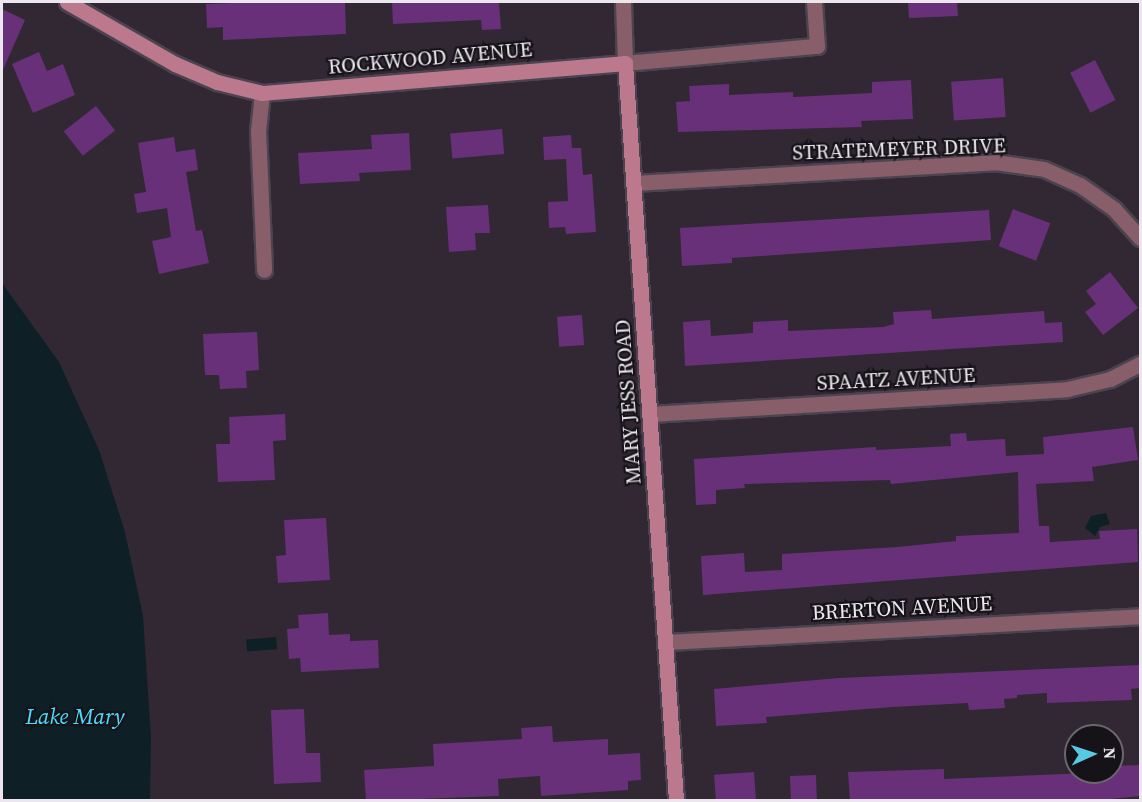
<!DOCTYPE html>
<html>
<head>
<meta charset="utf-8">
<style>
	body { margin:0 }
	#map { position:relative; width:1142px; height:802px; overflow:hidden; background:#312834; font-family:"Source Serif 4",serif }
	div>[style] { position:absolute }
	.water>* { inset:0; background:#0e2025; transform-origin:0 0 }
	.building>* { inset:0; background:#673079; transform-origin:0 0 }
	.roads { filter:drop-shadow(2px 0 #4b434e) drop-shadow(-2px 0 #4b434e) drop-shadow(0 2px #4b434e) drop-shadow(0 -2px #4b434e) }
	.street>* { height:15px; margin:-7.5px; padding:0 7.5px; transform-origin:7.5px; border-radius:7.5px; background:#885e6a }
	.secondary>* { height:15px; margin:-7.5px; padding:0 7.5px; transform-origin:7.5px; border-radius:7.5px; background:#bc798d }
	span { translate:-50% -50%; white-space:nowrap; text-align:center; line-height:1.15; -webkit-text-stroke:4.5px #161318; paint-order:stroke }
	.street-label { font-size:21px; color:#ece6ee }
	.water-label { font-size:22px; color:#4edcfe; font-style:italic }
	.frame { position:absolute; inset:0; border:3px solid #ece6ee; pointer-events:none }
	.north { position:absolute; left:1064px; top:724px; width:60px; height:60px; box-sizing:border-box; background:#161318; border:2px solid #6c676e; border-radius:50%; rotate:87deg; font-size:16px; font-weight:700; line-height:24px; text-align:center; color:#ece6ee }
	.north::after { content:''; display:block; margin:auto; width:21px; height:27px; background:#57c9e2; clip-path:polygon(50% 0,100% 100%,50% 72%,0 100%) }
</style>
</head>
<body>
<div id="map">
	<div class="water">
		<div style="clip-path:polygon(2px 283px,59px 362px,99px 450px,125px 532px,143px 616px,151px 737px,150px 800px,2px 800px)"></div>
		<div style="clip-path:polygon(1106px 513px,1110px 524px,1100px 527px,1095px 536px,1085px 528px,1091px 516px)"></div>
		<div style="left:276px;top:637px;width:12px;height:30px;rotate:85deg"></div>
	</div>
	<div class="building">
		<div style="clip-path:polygon(256px 2px,345px 2px,346px 34px,223px 40px,223px 27px,207px 28px,206px 4px)"></div>
		<div style="clip-path:polygon(392px 2px,499px 2px,501px 29px,482px 30px,481px 20px,393px 24px)"></div>
		<div style="clip-path:polygon(908px 2px,957px 2px,958px 16px,909px 18px)"></div>
		<div style="clip-path:polygon(2px 9px,25px 20px,2px 72px)"></div>
		<div style="clip-path:polygon(39px 52px,47px 71px,63px 64px,75px 95px,33px 113px,12px 64px)"></div>
		<div style="left:1095px;top:60px;width:45px;height:28px;rotate:63deg"></div>
		<div style="left:1003px;top:78px;width:39px;height:52px;rotate:86deg"></div>
		<div style="clip-path:polygon(911px 80px,913px 119px,861px 121px,862px 127px,678px 132px,676px 102px,690px 101px,689px 86px,729px 84px,729px 95px,793px 92px,793px 97px,872px 93px,872px 82px)"></div>
		<div style="left:96px;top:106px;width:31px;height:41px;rotate:52deg"></div>
		<div style="left:502px;top:129px;width:25px;height:52px;rotate:85deg"></div>
		<div style="clip-path:polygon(409px 133px,411px 170px,359px 173px,360px 181px,300px 184px,298px 153px,372px 149px,371px 135px)"></div>
		<div style="clip-path:polygon(571px 135px,572px 148px,581px 148px,583px 175px,592px 174px,596px 232px,566px 234px,565px 227px,549px 228px,548px 202px,568px 201px,566px 159px,544px 160px,543px 137px)"></div>
		<div style="clip-path:polygon(174px 137px,176px 152px,195px 149px,198px 170px,186px 172px,196px 231px,202px 230px,209px 263px,159px 274px,152px 241px,171px 237px,167px 208px,137px 213px,134px 194px,146px 192px,138px 143px)"></div>
		<div style="clip-path:polygon(488px 205px,490px 233px,475px 233px,476px 250px,449px 252px,446px 207px)"></div>
		<div style="left:1013px;top:209px;width:40px;height:40px;rotate:21deg"></div>
		<div style="clip-path:polygon(989px 210px,991px 240px,732px 258px,732px 263px,682px 266px,680px 228px)"></div>
		<div style="clip-path:polygon(1110px 272px,1138px 308px,1103px 335px,1085px 312px,1096px 304px,1086px 291px)"></div>
		<div style="clip-path:polygon(931px 310px,932px 319px,1044px 311px,1045px 323px,1062px 322px,1063px 342px,685px 366px,683px 322px,710px 320px,711px 336px,753px 333px,753px 322px,788px 320px,788px 331px,883px 327px,894px 324px,893px 312px)"></div>
		<div style="left:582px;top:315px;width:30px;height:25px;rotate:86deg"></div>
		<div style="clip-path:polygon(257px 332px,259px 370px,246px 371px,247px 388px,220px 389px,219px 375px,205px 375px,203px 334px)"></div>
		<div style="clip-path:polygon(285px 414px,286px 440px,273px 441px,275px 480px,218px 482px,216px 444px,230px 444px,229px 417px)"></div>
		<div style="clip-path:polygon(1133px 427px,1138px 460px,1092px 467px,1094px 481px,1036px 484px,1039px 526px,1049px 526px,1050px 542px,1100px 539px,1099px 531px,1137px 529px,1138px 562px,703px 595px,701px 556px,744px 553px,745px 572px,782px 570px,782px 554px,898px 547px,956px 541px,956px 536px,1019px 533px,1018px 472px,891px 484px,890px 480px,744px 484px,745px 488px,716px 490px,716px 504px,696px 505px,694px 459px,876px 447px,876px 450px,951px 446px,950px 434px,966px 433px,967px 441px,1005px 439px,1006px 456px,1044px 454px,1043px 437px)"></div>
		<div style="clip-path:polygon(326px 518px,330px 580px,278px 583px,276px 556px,286px 555px,284px 520px)"></div>
		<div style="clip-path:polygon(328px 613px,329px 635px,350px 634px,350px 641px,378px 640px,379px 668px,301px 672px,300px 658px,289px 659px,287px 629px,299px 628px,298px 615px)"></div>
		<div style="clip-path:polygon(1140px 665px,1140px 688px,1131px 689px,1132px 700px,1047px 703px,1047px 693px,1017px 695px,1017px 698px,1004px 699px,1005px 708px,969px 710px,968px 703px,892px 707px,766px 717px,767px 723px,716px 726px,714px 689px,839px 678px)"></div>
		<div style="clip-path:polygon(304px 709px,306px 753px,320px 753px,321px 782px,274px 784px,271px 710px)"></div>
		<div style="clip-path:polygon(552px 726px,553px 742px,608px 739px,608px 755px,640px 753px,641px 780px,628px 781px,628px 790px,541px 796px,540px 776px,498px 779px,499px 796px,366px 801px,364px 770px,434px 766px,433px 744px,522px 739px,521px 728px)"></div>
		<div style="clip-path:polygon(1140px 765px,1140px 796px,1091px 801px,850px 801px,848px 772px,944px 769px,944px 779px,1112px 772px,1112px 766px)"></div>
		<div style="left:754px;top:772px;width:29px;height:40px;rotate:86deg"></div>
		<div style="left:816px;top:775px;width:26px;height:26px;rotate:88deg"></div>
	</div>
	<div class="roads">
		<div class="street">
			<div style="left:623px;top:2px;width:61px;rotate:88.1deg"></div>
			<div style="left:625px;top:63px;width:193px;rotate:-5.1deg"></div>
			<div style="left:817px;top:46px;width:44px;rotate:-93.9deg"></div>
			<div style="left:262px;top:93px;width:37px;rotate:96deg"></div>
			<div style="left:258px;top:130px;width:140px;rotate:87.5deg"></div>
			<div style="left:634px;top:183px;width:362px;rotate:-3.3deg"></div>
			<div style="left:995px;top:162px;width:49px;rotate:8.1deg"></div>
			<div style="left:1044px;top:169px;width:39px;rotate:24deg"></div>
			<div style="left:1080px;top:185px;width:42px;rotate:35.2deg"></div>
			<div style="left:1114px;top:209px;width:39px;rotate:48deg"></div>
			<div style="left:650px;top:414px;width:418px;rotate:-3.4deg"></div>
			<div style="left:1067px;top:389px;width:44px;rotate:-13.1deg"></div>
			<div style="left:1110px;top:379px;width:34px;rotate:-27deg"></div>
			<div style="left:665px;top:642px;width:476px;rotate:-3.1deg"></div>
		</div>
		<div class="secondary">
			<div style="left:67px;top:2px;width:125px;rotate:29.9deg"></div>
			<div style="left:175px;top:64px;width:46px;rotate:23.2deg"></div>
			<div style="left:217px;top:82px;width:46px;rotate:13.7deg"></div>
			<div style="left:262px;top:93px;width:364px;rotate:-4.7deg"></div>
			<div style="left:625px;top:63px;width:739px;rotate:86.04deg"></div>
		</div>
	</div>
	<div class="street-label">
		<span style="left:430px;top:58px;rotate:-5deg">ROCKWOOD AVENUE</span>
		<span style="left:899px;top:149px;rotate:-2deg">STRATEMEYER DRIVE</span>
		<span style="left:896px;top:379px;rotate:-3deg">SPAATZ AVENUE</span>
		<span style="left:628px;top:402px;rotate:-94deg">MARY JESS ROAD</span>
		<span style="left:902px;top:608px;rotate:-3deg">BRERTON AVENUE</span>
	</div>
	<div class="water-label">
		<span style="left:75px;top:717px">Lake Mary</span>
	</div>
	<div class="frame"></div>
	<div class="north">N</div>
</div>
</body>
</html>
